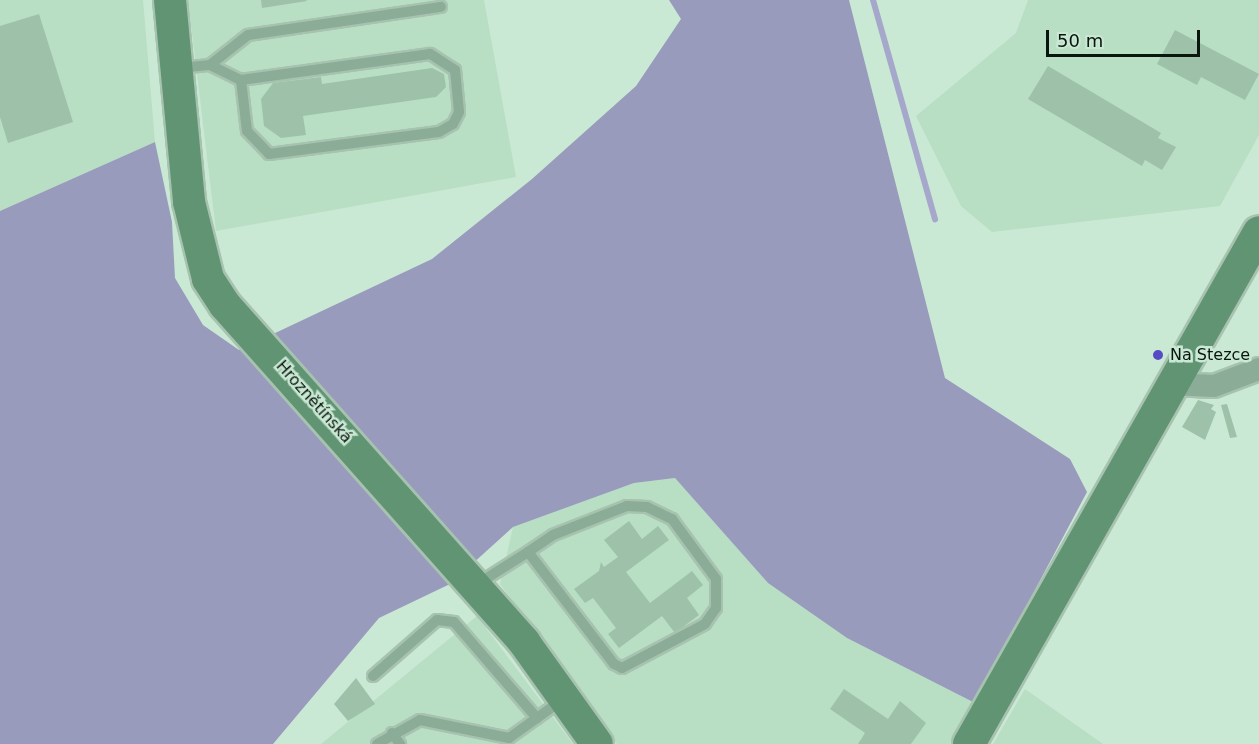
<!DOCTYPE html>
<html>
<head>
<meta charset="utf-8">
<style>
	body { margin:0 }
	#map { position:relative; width:1259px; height:744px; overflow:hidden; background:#cae9d4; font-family:"DejaVu Sans",sans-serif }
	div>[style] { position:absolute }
	.built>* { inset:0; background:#b8dec4 }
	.forest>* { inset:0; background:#999bbd }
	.stream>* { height:6px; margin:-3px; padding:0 3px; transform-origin:3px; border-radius:3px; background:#a5a8ca }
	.building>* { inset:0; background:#9ec1aa }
	.roads { filter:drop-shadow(2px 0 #a7c3b0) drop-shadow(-2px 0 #a7c3b0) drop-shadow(0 2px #a7c3b0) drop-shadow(0 -2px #a7c3b0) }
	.lane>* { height:10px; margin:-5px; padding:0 5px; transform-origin:5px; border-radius:5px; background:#8bad97 }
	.street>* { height:22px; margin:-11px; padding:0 11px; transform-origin:11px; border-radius:11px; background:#8bad97 }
	.secondary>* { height:32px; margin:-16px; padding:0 16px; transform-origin:16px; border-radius:16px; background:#609473 }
	.dots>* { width:16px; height:16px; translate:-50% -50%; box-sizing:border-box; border:3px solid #cae9d4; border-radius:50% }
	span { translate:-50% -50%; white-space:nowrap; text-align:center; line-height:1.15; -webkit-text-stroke:5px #cae9d4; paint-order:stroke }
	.poi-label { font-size:16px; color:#0a150e }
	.left { translate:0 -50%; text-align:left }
	.street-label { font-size:16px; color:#0a150e }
	.scale { position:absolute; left:1046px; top:30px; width:154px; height:27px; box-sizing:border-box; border:3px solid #0a150e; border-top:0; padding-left:8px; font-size:18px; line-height:21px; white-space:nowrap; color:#0a150e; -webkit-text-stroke:4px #cae9d4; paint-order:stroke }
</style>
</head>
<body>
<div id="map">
	<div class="built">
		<div style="clip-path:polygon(0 0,143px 0,155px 142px,0 211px)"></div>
		<div style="clip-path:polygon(188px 0,484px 0,516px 177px,216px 231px)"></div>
		<div style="clip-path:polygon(1028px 0,1259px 0,1259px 135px,1220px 206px,992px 232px,961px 206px,916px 116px,1016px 33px)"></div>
		<div style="clip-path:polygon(675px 478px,768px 583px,847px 638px,975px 703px,950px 744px,617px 744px,500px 584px,513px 527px,634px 483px)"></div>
		<div style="clip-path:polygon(477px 616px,573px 744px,321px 744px)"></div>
		<div style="clip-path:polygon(1025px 689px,1103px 744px,993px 744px)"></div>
	</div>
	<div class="forest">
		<div style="clip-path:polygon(669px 0,849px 0,945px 378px,1070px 459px,1087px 492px,975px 703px,847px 638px,768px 583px,675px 478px,634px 483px,513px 527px,450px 584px,379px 618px,273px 744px,0 744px,0 211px,155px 142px,172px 222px,175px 278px,203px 325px,239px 350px,432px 259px,532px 179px,636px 86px,681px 19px)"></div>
	</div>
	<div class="stream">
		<div style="left:873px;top:0;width:228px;rotate:74.2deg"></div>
	</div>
	<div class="building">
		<div style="clip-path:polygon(261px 0,306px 0,307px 1px,262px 8px)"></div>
		<div style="clip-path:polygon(39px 14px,73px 122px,8px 143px,0 117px,0 26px)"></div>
		<div style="clip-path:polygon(1175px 30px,1259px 74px,1245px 100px,1201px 77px,1197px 85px,1157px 64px)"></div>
		<div style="clip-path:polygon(1048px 66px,1161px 133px,1158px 138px,1176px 147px,1162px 170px,1145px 160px,1142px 166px,1028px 99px)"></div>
		<div style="clip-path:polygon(432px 68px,444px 74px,446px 87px,436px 97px,303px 116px,306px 135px,281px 138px,264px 126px,261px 99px,273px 83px,321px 77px,322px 84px)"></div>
		<div style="clip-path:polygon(1198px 400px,1214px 405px,1211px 409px,1216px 412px,1205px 440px,1182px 427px)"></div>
		<div style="clip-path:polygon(1227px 404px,1237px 437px,1230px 438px,1221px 405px)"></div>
		<div style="clip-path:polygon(629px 521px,642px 539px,658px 526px,669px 540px,626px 572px,650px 603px,692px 571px,703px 585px,687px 598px,699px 615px,675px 633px,662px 616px,619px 648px,608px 634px,616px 628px,593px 598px,585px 603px,574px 589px,599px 571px,601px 562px,604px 567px,618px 557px,604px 540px)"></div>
		<div style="clip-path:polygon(356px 678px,375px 704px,348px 721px,334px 704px)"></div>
		<div style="clip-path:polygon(844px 689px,888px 719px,900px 701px,926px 723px,911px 744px,858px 744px,865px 733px,830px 709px)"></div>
	</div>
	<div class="roads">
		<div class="lane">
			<div style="left:210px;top:65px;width:48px;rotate:-38.3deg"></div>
			<div style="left:248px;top:35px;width:195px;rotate:-8.3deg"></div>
			<div style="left:180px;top:68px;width:30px;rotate:-6deg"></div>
			<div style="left:210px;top:65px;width:34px;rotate:26deg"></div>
			<div style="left:241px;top:80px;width:51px;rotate:83.3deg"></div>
			<div style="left:247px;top:131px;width:32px;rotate:46deg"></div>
			<div style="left:269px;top:154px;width:171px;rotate:-7.4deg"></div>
			<div style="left:439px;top:132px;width:16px;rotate:-30deg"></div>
			<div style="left:453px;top:124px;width:13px;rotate:-63deg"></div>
			<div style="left:459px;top:112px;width:42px;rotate:-95.4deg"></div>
			<div style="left:455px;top:70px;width:30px;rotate:-147deg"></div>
			<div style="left:430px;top:54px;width:191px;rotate:172.2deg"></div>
			<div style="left:476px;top:585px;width:62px;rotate:-32.4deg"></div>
			<div style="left:528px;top:552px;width:30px;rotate:-34deg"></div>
			<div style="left:553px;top:535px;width:79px;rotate:-21.4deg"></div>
			<div style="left:627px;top:506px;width:20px;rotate:3deg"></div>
			<div style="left:647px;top:507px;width:28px;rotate:26deg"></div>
			<div style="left:672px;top:519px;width:74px;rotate:53.7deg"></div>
			<div style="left:716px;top:579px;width:29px;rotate:90deg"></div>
			<div style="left:716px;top:608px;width:19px;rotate:125deg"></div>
			<div style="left:705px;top:624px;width:94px;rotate:152.1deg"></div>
			<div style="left:622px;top:668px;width:9px;rotate:-153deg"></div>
			<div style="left:614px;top:664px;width:141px;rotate:-127.5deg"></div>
			<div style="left:373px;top:676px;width:85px;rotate:-41.2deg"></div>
			<div style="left:437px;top:620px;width:17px;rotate:7deg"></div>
			<div style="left:454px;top:622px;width:127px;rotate:49.2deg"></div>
			<div style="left:392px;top:733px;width:14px;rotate:54deg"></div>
			<div style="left:377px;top:744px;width:49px;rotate:-29.2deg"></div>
			<div style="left:420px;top:720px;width:91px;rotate:11.4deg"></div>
			<div style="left:509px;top:738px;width:65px;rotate:-35.6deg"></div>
		</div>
		<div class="street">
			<div style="left:1172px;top:384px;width:42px;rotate:2.7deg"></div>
			<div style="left:1214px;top:386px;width:48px;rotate:-20.7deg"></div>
		</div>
		<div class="secondary">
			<div style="left:170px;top:0;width:203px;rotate:84.6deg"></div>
			<div style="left:189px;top:202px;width:79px;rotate:76.1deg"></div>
			<div style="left:208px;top:279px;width:31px;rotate:57deg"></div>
			<div style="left:225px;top:305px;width:451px;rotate:48.4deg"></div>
			<div style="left:524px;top:642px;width:125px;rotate:54.4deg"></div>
			<div style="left:969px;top:744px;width:588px;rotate:-60.47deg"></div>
		</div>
	</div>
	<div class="dots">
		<div style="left:1158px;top:355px;background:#574cc4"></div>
	</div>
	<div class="poi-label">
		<span class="left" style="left:1170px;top:355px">Na Stezce</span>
	</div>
	<div class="street-label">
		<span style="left:314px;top:402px;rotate:48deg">Hroznětínská</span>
	</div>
	<div class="scale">50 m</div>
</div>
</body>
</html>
